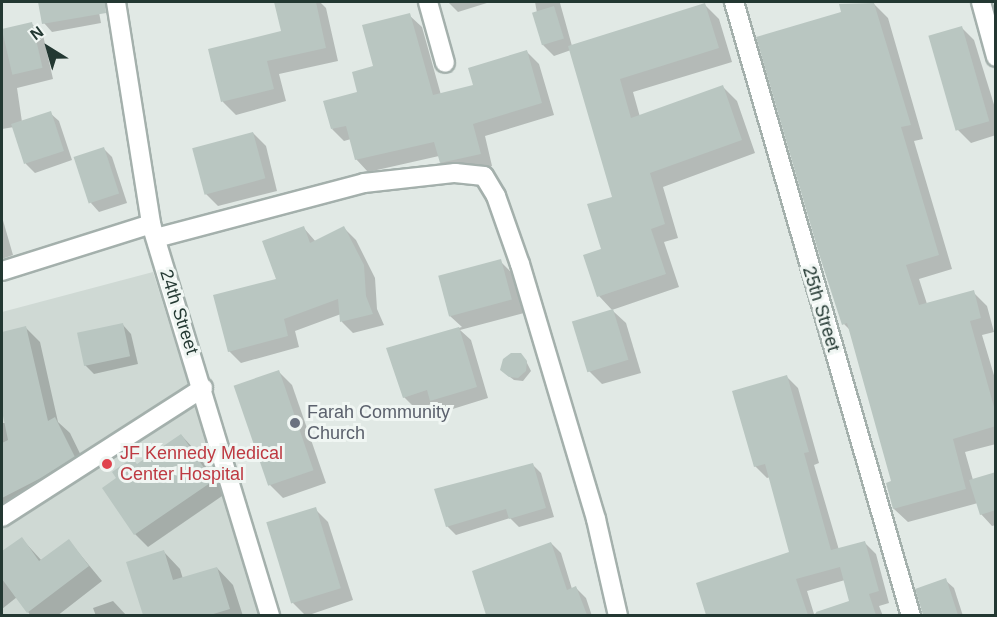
<!DOCTYPE html>
<html>
<head>
<meta charset="utf-8">
<style>
	body { margin:0 }
	#map { position:relative; width:997px; height:617px; overflow:hidden; background:#e1e9e5; font-family:Arial,sans-serif }
	div>[style] { position:absolute }
	.built>* { inset:0; background:#cfd9d4 }
	.shadow>* { inset:0; background:#0003 }
	.building>* { inset:0; background:#b9c6c1; transform-origin:0 0 }
	.roads { filter:drop-shadow(2px 0 #a4b0ac) drop-shadow(-2px 0 #a4b0ac) drop-shadow(0 2px #a4b0ac) drop-shadow(0 -2px #a4b0ac) }
	.minor>* { height:18px; margin:-9px; padding:0 9px; transform-origin:9px; border-radius:9px; background:#fff }
	.dots>* { width:16px; height:16px; translate:-50% -50%; box-sizing:border-box; border:3px solid #f0f6f3; border-radius:50% }
	span { translate:-50% -50%; white-space:nowrap; text-align:center; line-height:1.15; -webkit-text-stroke:6px #f0f6f3; paint-order:stroke }
	.street-label { font-size:18px; color:#233832 }
	.worship-label { font-size:18px; color:#5b616d }
	.left { translate:0 -50%; text-align:left }
	.health-label { font-size:18px; color:#be3a42 }
	.frame { position:absolute; inset:0; border:3px solid #233832; pointer-events:none }
	.north { position:absolute; left:18px; top:18px; width:60px; height:60px; -webkit-text-stroke:4px #f0f6f3; paint-order:stroke; rotate:323deg; font-size:16px; font-weight:700; line-height:24px; text-align:center; color:#233832 }
	.north::after { content:''; display:block; margin:auto; width:21px; height:27px; background:#233832; clip-path:polygon(50% 0,100% 100%,50% 72%,0 100%) }
</style>
</head>
<body>
<div id="map">
	<div class="built">
		<div style="clip-path:polygon(153px 272px,261px 615px,2px 616px,2px 312px)"></div>
	</div>
	<div class="shadow">
		<div style="clip-path:polygon(40px 2px,97px 2px,101px 23px,52px 32px,44px 23px)"></div>
		<div style="clip-path:polygon(283px 2px,320px 2px,326px 8px,338px 61px,279px 74px,286px 101px,236px 115px,223px 102px,210px 50px,282px 32px,276px 3px)"></div>
		<div style="clip-path:polygon(448px 2px,490px 2px,458px 12px)"></div>
		<div style="clip-path:polygon(535px 2px,595px 2px,560px 3px,572px 46px,705px 5px,719px 19px,732px 62px,633px 92px,640px 117px,723px 87px,737px 101px,755px 153px,663px 187px,678px 238px,664px 242px,679px 287px,612px 310px,599px 296px,603px 250px,614px 198px,571px 50px,554px 56px,543px 45px)"></div>
		<div style="clip-path:polygon(874px 4px,888px 18px,923px 139px,914px 141px,952px 269px,919px 279px,927px 304px,973px 292px,987px 306px,994px 332px,982px 335px,996px 382px,996px 444px,965px 452px,973px 480px,996px 474px,996px 525px,992px 526px,981px 514px,978px 503px,908px 522px,894px 509px,893px 482px,850px 330px,844px 324px)"></div>
		<div style="clip-path:polygon(409px 15px,422px 27px,441px 95px,475px 86px,527px 52px,539px 64px,554px 115px,485px 136px,492px 166px,453px 175px,441px 163px,439px 156px,368px 172px,356px 159px,351px 139px,344px 141px,332px 129px,359px 93px)"></div>
		<div style="clip-path:polygon(2px 23px,3px 31px,31px 23px,43px 35px,53px 79px,17px 88px,22px 122px,50px 113px,59px 121px,72px 160px,35px 173px,26px 164px,14px 127px,2px 129px)"></div>
		<div style="clip-path:polygon(961px 27px,974px 40px,996px 111px,996px 135px,971px 143px,958px 130px)"></div>
		<div style="clip-path:polygon(253px 133px,266px 146px,277px 191px,218px 206px,205px 193px)"></div>
		<div style="clip-path:polygon(104px 149px,112px 157px,127px 203px,99px 212px,91px 203px)"></div>
		<div style="clip-path:polygon(2px 217px,13px 255px,2px 259px)"></div>
		<div style="clip-path:polygon(303px 227px,316px 242px,344px 228px,356px 240px,375px 278px,377px 309px,384px 325px,353px 333px,342px 322px,341px 314px,295px 331px,299px 347px,241px 363px,229px 351px,278px 280px)"></div>
		<div style="clip-path:polygon(500px 261px,513px 274px,524px 313px,460px 330px,471px 340px,488px 398px,443px 412px,435px 403px,416px 409px,404px 397px,388px 349px,462px 327px,450px 316px)"></div>
		<div style="clip-path:polygon(613px 311px,626px 323px,641px 373px,602px 384px,589px 371px)"></div>
		<div style="clip-path:polygon(123px 325px,131px 334px,138px 364px,94px 374px,85px 365px)"></div>
		<div style="clip-path:polygon(25px 327px,40px 342px,58px 422px,70px 433px,89px 472px,56px 493px,2px 520px,2px 423px,6px 423px,2px 404px,2px 333px)"></div>
		<div style="clip-path:polygon(525px 359px,531px 371px,523px 381px,514px 380px,506px 374px)"></div>
		<div style="clip-path:polygon(279px 372px,292px 385px,326px 483px,283px 498px,270px 485px)"></div>
		<div style="clip-path:polygon(evenodd,787px 377px,798px 388px,819px 463px,814px 465px,839px 550px,864px 542px,876px 554px,889px 603px,879px 606px,883px 616px,708px 616px,697px 584px,791px 553px,770px 477px,767px 478px,755px 466px,787px 377px,845px 580px,851px 602px,814px 614px,807px 591px,845px 580px)"></div>
		<div style="clip-path:polygon(181px 435px,193px 448px,225px 494px,148px 547px,135px 534px,118px 479px)"></div>
		<div style="clip-path:polygon(532px 464px,541px 473px,554px 517px,519px 527px,510px 518px,456px 535px,447px 526px)"></div>
		<div style="clip-path:polygon(315px 509px,328px 522px,353px 600px,306px 616px,293px 603px,268px 524px)"></div>
		<div style="clip-path:polygon(22px 539px,42px 561px,69px 541px,102px 581px,57px 616px,31px 616px,17px 597px,2px 609px,2px 553px)"></div>
		<div style="clip-path:polygon(551px 543px,561px 553px,572px 589px,576px 588px,586px 598px,592px 616px,488px 616px,474px 572px)"></div>
		<div style="clip-path:polygon(164px 552px,180px 569px,183px 579px,217px 568px,233px 585px,243px 616px,144px 616px,128px 563px)"></div>
		<div style="clip-path:polygon(945px 580px,954px 588px,963px 616px,925px 616px,917px 590px)"></div>
		<div style="clip-path:polygon(113px 601px,127px 616px,96px 616px,93px 608px)"></div>
	</div>
	<div class="building">
		<div style="clip-path:polygon(38px 2px,105px 2px,106px 13px,42px 24px)"></div>
		<div style="clip-path:polygon(274px 2px,316px 2px,326px 48px,267px 61px,274px 89px,221px 102px,208px 49px,281px 31px)"></div>
		<div style="clip-path:polygon(705px 3px,719px 48px,620px 79px,631px 118px,723px 85px,742px 140px,650px 173px,665px 224px,651px 229px,666px 274px,597px 297px,583px 255px,601px 249px,587px 204px,612px 197px,568px 46px)"></div>
		<div style="clip-path:polygon(874px 3px,911px 125px,901px 127px,939px 255px,906px 265px,919px 305px,974px 290px,981px 318px,970px 321px,996px 414px,996px 426px,953px 439px,966px 489px,893px 509px,886px 483px,891px 481px,847px 323px,842px 325px,819px 254px,756px 37px,841px 12px,839px 4px)"></div>
		<div style="left:554px;top:6px;width:34px;height:23px;rotate:73deg"></div>
		<div style="clip-path:polygon(410px 13px,433px 95px,473px 85px,468px 68px,527px 50px,542px 103px,473px 124px,481px 154px,440px 163px,434px 142px,355px 160px,346px 126px,331px 129px,323px 101px,357px 92px,352px 72px,373px 66px,362px 25px)"></div>
		<div style="left:32px;top:22px;width:47px;height:31px;rotate:77deg"></div>
		<div style="left:962px;top:26px;width:99px;height:35px;rotate:74deg"></div>
		<div style="left:51px;top:111px;width:42px;height:42px;rotate:72deg"></div>
		<div style="left:253px;top:132px;width:48px;height:63px;rotate:75deg"></div>
		<div style="left:104px;top:147px;width:49px;height:32px;rotate:72deg"></div>
		<div style="clip-path:polygon(304px 226px,310px 243px,344px 226px,364px 265px,366px 296px,373px 314px,340px 322px,338px 299px,284px 319px,288px 336px,228px 352px,213px 295px,276px 279px,262px 241px)"></div>
		<div style="left:501px;top:259px;width:42px;height:65px;rotate:75deg"></div>
		<div style="left:613px;top:309px;width:53px;height:43px;rotate:73deg"></div>
		<div style="left:123px;top:323px;width:34px;height:47px;rotate:78deg"></div>
		<div style="clip-path:polygon(26px 326px,48px 421px,55px 417px,75px 457px,41px 478px,2px 498px,2px 443px,8px 440px,2px 411px,2px 332px)"></div>
		<div style="clip-path:polygon(459px 327px,477px 387px,430px 401px,427px 390px,403px 398px,386px 348px)"></div>
		<div style="clip-path:polygon(511px 353px,521px 353px,527px 361px,526px 371px,518px 378px,509px 377px,500px 370px,503px 359px)"></div>
		<div style="left:279px;top:370px;width:106px;height:48px;rotate:71deg"></div>
		<div style="clip-path:polygon(787px 375px,809px 452px,804px 453px,831px 550px,865px 541px,879px 591px,869px 594px,876px 615px,817px 615px,816px 612px,849px 601px,840px 567px,796px 579px,808px 615px,706px 615px,696px 583px,789px 552px,765px 464px,754px 467px,732px 391px)"></div>
		<div style="clip-path:polygon(181px 434px,213px 481px,134px 535px,102px 488px,116px 478px,112px 472px,132px 458px,137px 464px)"></div>
		<div style="clip-path:polygon(533px 463px,546px 508px,509px 519px,506px 509px,446px 527px,434px 489px)"></div>
		<div style="clip-path:polygon(996px 472px,996px 510px,980px 515px,969px 480px)"></div>
		<div style="left:316px;top:507px;width:85px;height:52px;rotate:73deg"></div>
		<div style="clip-path:polygon(22px 537px,39px 561px,69px 539px,89px 566px,27px 613px,2px 579px,2px 551px)"></div>
		<div style="clip-path:polygon(551px 542px,567px 590px,576px 586px,587px 615px,486px 615px,472px 571px)"></div>
		<div style="clip-path:polygon(164px 550px,173px 580px,217px 567px,230px 609px,210px 615px,143px 615px,126px 562px)"></div>
		<div style="clip-path:polygon(946px 578px,958px 615px,923px 615px,915px 589px)"></div>
	</div>
	<div class="roads">
		<div class="minor">
			<div style="left:116px;top:2px;width:225px;rotate:81deg"></div>
			<div style="left:151px;top:224px;width:410px;rotate:73.1deg"></div>
			<div style="left:428px;top:2px;width:63px;rotate:74.4deg"></div>
			<div style="left:734px;top:2px;width:639px;rotate:73.92deg"></div>
			<div style="left:981px;top:2px;width:57px;rotate:74.7deg"></div>
			<div style="left:156px;top:238px;width:215px;rotate:-14.8deg"></div>
			<div style="left:364px;top:183px;width:92px;rotate:-6.3deg"></div>
			<div style="left:455px;top:173px;width:29px;rotate:6deg"></div>
			<div style="left:484px;top:176px;width:23px;rotate:59deg"></div>
			<div style="left:496px;top:196px;width:72px;rotate:70.6deg"></div>
			<div style="left:520px;top:264px;width:266px;rotate:73.4deg"></div>
			<div style="left:596px;top:519px;width:99px;rotate:77.2deg"></div>
			<div style="left:2px;top:271px;width:156px;rotate:-17.5deg"></div>
			<div style="left:2px;top:517px;width:239px;rotate:-32.7deg"></div>
		</div>
	</div>
	<div class="dots">
		<div style="left:295px;top:423px;background:#6b7280"></div>
		<div style="left:107px;top:464px;background:#e0444e"></div>
	</div>
	<div class="street-label">
		<span style="left:821px;top:309px;rotate:73deg">25th Street</span>
		<span style="left:179px;top:312px;rotate:72deg">24th Street</span>
	</div>
	<div class="worship-label">
		<span class="left" style="left:307px;top:423px">Farah Community<br>Church</span>
	</div>
	<div class="health-label">
		<span class="left" style="left:120px;top:464px">JF Kennedy Medical<br>Center Hospital</span>
	</div>
	<div class="frame"></div>
	<div class="north">N</div>
</div>
</body>
</html>
